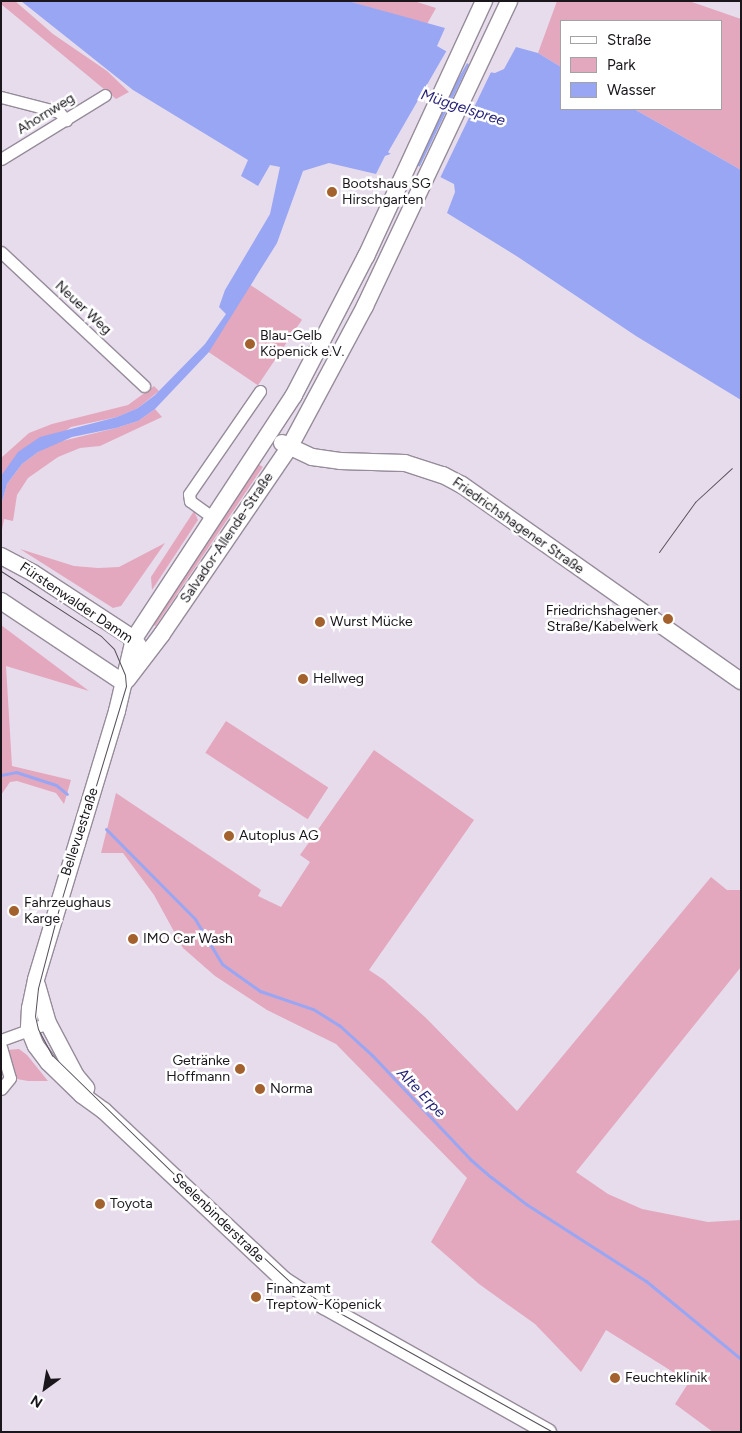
<!DOCTYPE html>
<html>
<head>
<meta charset="utf-8">
<style>
	body { margin:0 }
	#map { position:relative; width:742px; height:1433px; overflow:hidden; background:#e7dcec; font-family:Figtree,sans-serif }
	div>[style] { position:absolute }
	.green>* { inset:0; background:#e3a8bd; transform-origin:0 0 }
	.water>* { inset:0; background:#99a6f3 }
	.pier>* { inset:0; background:#e7dcec; transform-origin:0 0 }
	.stream>* { height:3px; margin:-1.5px; padding:0 1.5px; transform-origin:1.5px; border-radius:1.5px; background:#99a6f3 }
	.roads { filter:drop-shadow(1px 0 #968c9a) drop-shadow(-1px 0 #968c9a) drop-shadow(0 1px #968c9a) drop-shadow(0 -1px #968c9a) }
	.street>* { height:11px; margin:-5.5px; padding:0 5.5px; transform-origin:5.5px; border-radius:5.5px; background:#fff }
	.secondary>* { height:16px; margin:-8px; padding:0 8px; transform-origin:8px; border-radius:8px; background:#fff }
	.tram>* { height:1px; margin:-0.5px; padding:0 0.5px; transform-origin:0.5px; border-radius:0.5px; background:#57515a }
	.dots>* { width:14px; height:14px; translate:-50% -50%; box-sizing:border-box; border:2px solid #fff; border-radius:50% }
	span { translate:-50% -50%; white-space:nowrap; text-align:center; line-height:1.15; -webkit-text-stroke:5px #fff; paint-order:stroke }
	.street-label { font-size:14px; color:#1a161c }
	.poi-label { font-size:14px; color:#1a161c }
	.left { translate:0 -50%; text-align:left }
	.right { translate:-100% -50%; text-align:right }
	.water-label { font-size:15px; color:#231f76; font-style:italic }
	.frame { position:absolute; inset:0; border:2px solid #1a161c; pointer-events:none }
	.legend { position:absolute; left:560px; top:20px; width:162px; height:90px; box-sizing:border-box; background:#fff; border:1px solid #a3a2a4; margin:0; padding:6px 9px; list-style:none; font-size:15px; color:#1a161c }
	.legend li { display:flex; align-items:center; gap:10px; height:25px }
	.legend b { width:25px; border:1px solid #a3a2a4 }
	.north { position:absolute; left:20px; top:1363px; width:50px; height:50px; -webkit-text-stroke:4px #fff; paint-order:stroke; rotate:212deg; font-size:14px; font-weight:700; line-height:20px; text-align:center; color:#1a161c }
	.north::after { content:''; display:block; margin:auto; width:18px; height:22px; background:#1a161c; clip-path:polygon(50% 0,100% 100%,50% 72%,0 100%) }
</style>
</head>
<body>
<div id="map">
	<div class="green">
		<div style="clip-path:polygon(1px 1px,15px 1px,53px 34px,107px 71px,129px 92px,116px 99px,1px 4px)"></div>
		<div style="clip-path:polygon(348px 1px,414px 1px,436px 8px,427px 24px)"></div>
		<div style="clip-path:polygon(557px 1px,689px 1px,741px 19px,741px 170px,634px 109px,721px 109px,721px 21px,561px 21px,561px 67px,538px 53px)"></div>
		<div style="left:249px;top:284px;width:64px;height:79px;rotate:34deg"></div>
		<div style="clip-path:polygon(154px 386px,159px 391px,138px 408px,117px 417px,71px 427px,1px 476px,1px 458px,29px 433px,52px 424px,128px 405px)"></div>
		<div style="clip-path:polygon(155px 409px,162px 417px,100px 446px,80px 448px,58px 457px,28px 478px,17px 495px,13px 521px,4px 519px,1px 535px,1px 505px,7px 484px,22px 464px,38px 452px,54px 443px,116px 428px,138px 421px)"></div>
		<div style="left:257px;top:463px;width:7px;height:192px;rotate:34deg"></div>
		<div style="clip-path:polygon(194px 511px,198px 520px,152px 590px,151px 577px)"></div>
		<div style="clip-path:polygon(165px 543px,121px 606px,113px 608px,20px 549px,74px 566px,98px 568px,119px 567px)"></div>
		<div style="clip-path:polygon(1px 625px,89px 691px,6px 666px,12px 766px,71px 780px,64px 804px,56px 793px,17px 781px,10px 782px,1px 795px)"></div>
		<div style="left:226px;top:721px;width:122px;height:38px;rotate:33deg"></div>
		<div style="clip-path:polygon(374px 750px,474px 820px,369px 970px,384px 980px,426px 1018px,517px 1111px,711px 877px,727px 890px,741px 890px,741px 967px,576px 1172px,608px 1194px,642px 1209px,708px 1222px,741px 1220px,741px 1432px,713px 1432px,675px 1404px,689px 1382px,606px 1330px,581px 1372px,535px 1324px,479px 1284px,431px 1242px,467px 1178px,336px 1044px,267px 1010px,215px 976px,183px 948px,154px 895px,123px 853px,101px 853px,116px 793px,261px 890px,258px 896px,281px 907px,310px 862px,300px 855px)"></div>
		<div style="clip-path:polygon(19px 1049px,27px 1055px,48px 1081px,28px 1081px,17px 1079px,7px 1050px)"></div>
	</div>
	<div class="water">
		<div style="clip-path:polygon(21px 1px,348px 1px,445px 28px,437px 46px,472px 66px,485px 79px,489px 72px,495px 73px,504px 69px,516px 47px,538px 53px,561px 67px,561px 109px,634px 109px,741px 170px,741px 400px,636px 336px,518px 257px,447px 213px,455px 192px,454px 184px,393px 153px,385px 156px,376px 174px,329px 163px,303px 171px,277px 243px,209px 352px,155px 409px,138px 421px,116px 428px,72px 437px,38px 452px,22px 464px,7px 484px,1px 505px,1px 476px,18px 452px,40px 437px,117px 417px,138px 408px,155px 395px,205px 344px,226px 314px,219px 307px,225px 290px,270px 214px,280px 167px,270px 165px,258px 186px,241px 176px,248px 160px,133px 90px)"></div>
	</div>
	<div class="pier">
		<div style="left:447px;top:50px;width:24px;height:118px;rotate:30deg"></div>
		<div style="clip-path:polygon(470px 62px,473px 64px,472px 71px,484px 76px,487px 70px,492px 70px,440px 178px,419px 168px)"></div>
	</div>
	<div class="stream">
		<div style="left:1px;top:775px;width:15px;rotate:-11deg"></div>
		<div style="left:16px;top:772px;width:42px;rotate:18deg"></div>
		<div style="left:56px;top:785px;width:14px;rotate:39deg"></div>
		<div style="left:106px;top:829px;width:127px;rotate:45.3deg"></div>
		<div style="left:195px;top:919px;width:52px;rotate:59deg"></div>
		<div style="left:222px;top:964px;width:47px;rotate:35.4deg"></div>
		<div style="left:260px;top:991px;width:56px;rotate:18.8deg"></div>
		<div style="left:313px;top:1009px;width:31px;rotate:32deg"></div>
		<div style="left:339px;top:1025px;width:45px;rotate:42.3deg"></div>
		<div style="left:372px;top:1055px;width:143px;rotate:46.7deg"></div>
		<div style="left:470px;top:1159px;width:28px;rotate:41deg"></div>
		<div style="left:491px;top:1177px;width:44px;rotate:37.6deg"></div>
		<div style="left:526px;top:1204px;width:143px;rotate:32.7deg"></div>
		<div style="left:646px;top:1281px;width:123px;rotate:39.4deg"></div>
	</div>
	<div class="roads">
		<div class="street">
			<div style="left:1px;top:97px;width:60px;rotate:14.5deg"></div>
			<div style="left:59px;top:112px;width:11px;rotate:49deg"></div>
			<div style="left:1px;top:159px;width:122px;rotate:-31.6deg"></div>
			<div style="left:1px;top:252px;width:196px;rotate:43.1deg"></div>
			<div style="left:212px;top:517px;width:27px;rotate:-144deg"></div>
			<div style="left:190px;top:501px;width:7px;rotate:-98deg"></div>
			<div style="left:189px;top:494px;width:125px;rotate:-55.4deg"></div>
			<div style="left:1px;top:1040px;width:50px;rotate:-19.9deg"></div>
			<div style="left:1px;top:1047px;width:32px;rotate:74deg"></div>
			<div style="left:10px;top:1078px;width:14px;rotate:129deg"></div>
		</div>
		<div class="secondary">
			<div style="left:484px;top:1px;width:281px;rotate:114.8deg"></div>
			<div style="left:366px;top:256px;width:157px;rotate:117.4deg"></div>
			<div style="left:294px;top:395px;width:292px;rotate:123.3deg"></div>
			<div style="left:134px;top:639px;width:74px;rotate:103.3deg"></div>
			<div style="left:117px;top:711px;width:281px;rotate:106.8deg"></div>
			<div style="left:36px;top:980px;width:29px;rotate:102deg"></div>
			<div style="left:30px;top:1008px;width:21px;rotate:93deg"></div>
			<div style="left:29px;top:1029px;width:18px;rotate:68deg"></div>
			<div style="left:36px;top:1046px;width:20px;rotate:53deg"></div>
			<div style="left:48px;top:1062px;width:47px;rotate:44.1deg"></div>
			<div style="left:82px;top:1095px;width:27px;rotate:36deg"></div>
			<div style="left:104px;top:1111px;width:247px;rotate:43.2deg"></div>
			<div style="left:284px;top:1280px;width:48px;rotate:33deg"></div>
			<div style="left:324px;top:1306px;width:257px;rotate:29.4deg"></div>
			<div style="left:282px;top:443px;width:33px;rotate:25deg"></div>
			<div style="left:312px;top:457px;width:28px;rotate:8deg"></div>
			<div style="left:340px;top:461px;width:65px;rotate:1.8deg"></div>
			<div style="left:405px;top:463px;width:40px;rotate:18deg"></div>
			<div style="left:443px;top:475px;width:21px;rotate:28deg"></div>
			<div style="left:462px;top:485px;width:341px;rotate:35.1deg"></div>
			<div style="left:1px;top:556px;width:36px;rotate:28deg"></div>
			<div style="left:33px;top:573px;width:121px;rotate:33.2deg"></div>
			<div style="left:134px;top:639px;width:11px;rotate:56deg"></div>
			<div style="left:1px;top:601px;width:148px;rotate:33.7deg"></div>
			<div style="left:127px;top:680px;width:58px;rotate:-52.7deg"></div>
			<div style="left:162px;top:634px;width:225px;rotate:-55.7deg"></div>
			<div style="left:289px;top:448px;width:161px;rotate:-61.8deg"></div>
			<div style="left:365px;top:306px;width:337px;rotate:-64.7deg"></div>
			<div style="left:37px;top:985px;width:40px;rotate:74deg"></div>
			<div style="left:48px;top:1023px;width:60px;rotate:62.2deg"></div>
			<div style="left:76px;top:1076px;width:16px;rotate:50deg"></div>
		</div>
	</div>
	<div class="tram">
		<div style="left:659px;top:552px;width:62px;rotate:-54.2deg"></div>
		<div style="left:695px;top:502px;width:50px;rotate:-42.6deg"></div>
		<div style="left:1px;top:571px;width:119px;rotate:33deg"></div>
		<div style="left:101px;top:636px;width:18px;rotate:45deg"></div>
		<div style="left:114px;top:649px;width:28px;rotate:67deg"></div>
		<div style="left:125px;top:675px;width:11px;rotate:85deg"></div>
		<div style="left:126px;top:686px;width:232px;rotate:106.8deg"></div>
		<div style="left:59px;top:908px;width:83px;rotate:104.7deg"></div>
		<div style="left:38px;top:988px;width:28px;rotate:96deg"></div>
		<div style="left:35px;top:1016px;width:13px;rotate:77deg"></div>
		<div style="left:38px;top:1029px;width:30px;rotate:62deg"></div>
		<div style="left:52px;top:1055px;width:180px;rotate:44.3deg"></div>
		<div style="left:181px;top:1181px;width:149px;rotate:42.8deg"></div>
		<div style="left:290px;top:1282px;width:38px;rotate:33deg"></div>
		<div style="left:322px;top:1303px;width:265px;rotate:29.2deg"></div>
	</div>
	<div class="dots">
		<div style="left:332px;top:192px;background:#a3612d"></div>
		<div style="left:250px;top:344px;background:#a3612d"></div>
		<div style="left:668px;top:619px;background:#a3612d"></div>
		<div style="left:320px;top:622px;background:#a3612d"></div>
		<div style="left:303px;top:679px;background:#a3612d"></div>
		<div style="left:229px;top:836px;background:#a3612d"></div>
		<div style="left:14px;top:911px;background:#a3612d"></div>
		<div style="left:133px;top:939px;background:#a3612d"></div>
		<div style="left:240px;top:1069px;background:#a3612d"></div>
		<div style="left:260px;top:1089px;background:#a3612d"></div>
		<div style="left:100px;top:1204px;background:#a3612d"></div>
		<div style="left:256px;top:1297px;background:#a3612d"></div>
		<div style="left:615px;top:1378px;background:#a3612d"></div>
	</div>
	<div class="street-label">
		<span style="left:46px;top:114px;rotate:-32deg">Ahornweg</span>
		<span style="left:83px;top:308px;rotate:43deg">Neuer Weg</span>
		<span style="left:518px;top:526px;rotate:35deg">Friedrichshagener Straße</span>
		<span style="left:227px;top:538px;rotate:-56deg">Salvador-Allende-Straße</span>
		<span style="left:76px;top:603px;rotate:34deg">Fürstenwalder Damm</span>
		<span style="left:80px;top:832px;rotate:-72deg">Bellevuestraße</span>
		<span style="left:218px;top:1218px;rotate:44deg">Seelenbinderstraße</span>
	</div>
	<div class="poi-label">
		<span class="left" style="left:342px;top:192px">Bootshaus SG<br>Hirschgarten</span>
		<span class="left" style="left:260px;top:344px">Blau-Gelb<br>Köpenick e.V.</span>
		<span class="right" style="left:658px;top:619px">Friedrichshagener<br>Straße/Kabelwerk</span>
		<span class="left" style="left:330px;top:622px">Wurst Mücke</span>
		<span class="left" style="left:313px;top:679px">Hellweg</span>
		<span class="left" style="left:239px;top:836px">Autoplus AG</span>
		<span class="left" style="left:24px;top:911px">Fahrzeughaus<br>Karge</span>
		<span class="left" style="left:143px;top:939px">IMO Car Wash</span>
		<span class="right" style="left:230px;top:1069px">Getränke<br>Hoffmann</span>
		<span class="left" style="left:270px;top:1089px">Norma</span>
		<span class="left" style="left:110px;top:1204px">Toyota</span>
		<span class="left" style="left:266px;top:1297px">Finanzamt<br>Treptow-Köpenick</span>
		<span class="left" style="left:625px;top:1378px">Feuchteklinik</span>
	</div>
	<div class="water-label">
		<span style="left:463px;top:108px;rotate:18deg">Müggelspree</span>
		<span style="left:421px;top:1093px;rotate:46deg">Alte Erpe</span>
	</div>
	<div class="frame"></div>
	<ul class="legend">
	<li><b style="height:6px;background:#fff"></b>Straße</li>
	<li><b style="height:14px;background:#e3a8bd"></b>Park</li>
	<li><b style="height:14px;background:#99a6f3"></b>Wasser</li>
	</ul>
	<div class="north">N</div>
</div>
</body>
</html>
